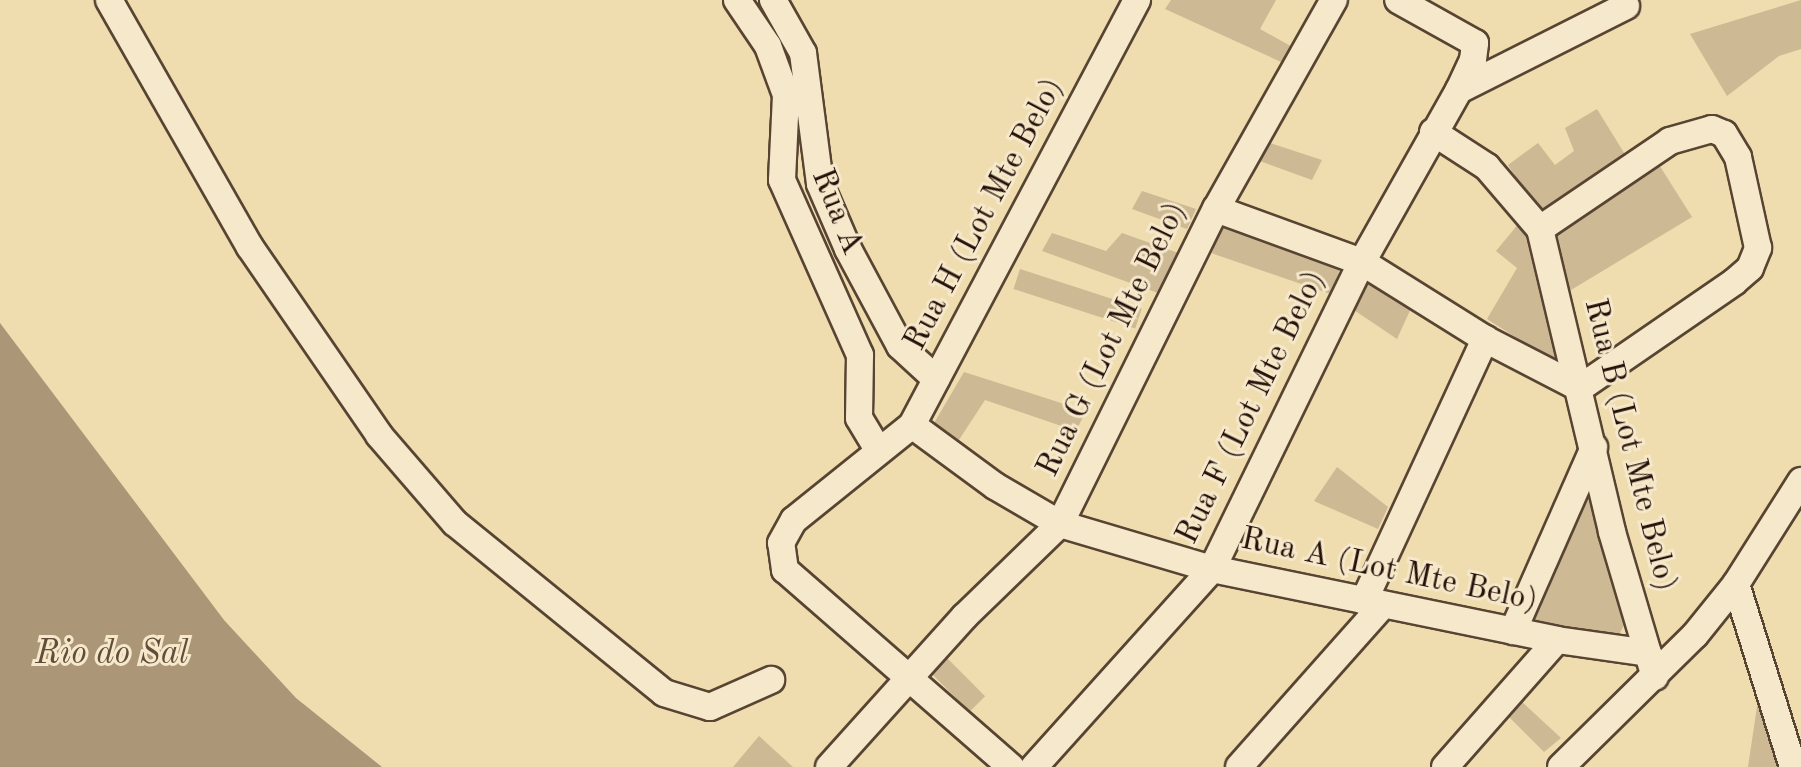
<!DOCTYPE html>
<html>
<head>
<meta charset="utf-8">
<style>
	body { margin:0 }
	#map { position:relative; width:1801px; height:767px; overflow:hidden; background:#efdcaf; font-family:"Old Standard TT",serif }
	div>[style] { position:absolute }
	.green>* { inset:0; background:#cdb993; transform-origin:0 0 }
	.water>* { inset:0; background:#ab9777 }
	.roads { filter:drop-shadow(2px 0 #584432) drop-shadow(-2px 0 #584432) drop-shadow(0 2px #584432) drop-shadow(0 -2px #584432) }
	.minor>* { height:26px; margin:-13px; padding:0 13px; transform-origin:13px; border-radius:13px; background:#f5e8cb }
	span { translate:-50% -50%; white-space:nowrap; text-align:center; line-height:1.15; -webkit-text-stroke:6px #f5e8cb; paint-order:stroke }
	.street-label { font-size:32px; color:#261109 }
	.water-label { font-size:34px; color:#624d3a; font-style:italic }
</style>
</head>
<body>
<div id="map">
	<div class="green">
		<div style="clip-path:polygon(1171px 0,1276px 0,1260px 29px,1296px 49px,1290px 66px,1165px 9px)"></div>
		<div style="clip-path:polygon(1801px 0,1801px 49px,1779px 56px,1727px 96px,1690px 34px)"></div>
		<div style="clip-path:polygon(1597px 109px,1626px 156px,1542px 218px,1508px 165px,1538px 143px,1555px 165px,1574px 151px,1565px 128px)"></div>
		<div style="clip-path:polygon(1267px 142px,1322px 160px,1312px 180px,1257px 160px)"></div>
		<div style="clip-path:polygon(1656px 160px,1692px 217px,1566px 293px,1549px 235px)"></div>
		<div style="clip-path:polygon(1142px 191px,1196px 209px,1187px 229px,1132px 209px)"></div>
		<div style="clip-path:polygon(1524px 217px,1568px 371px,1487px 319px,1517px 268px,1496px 251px)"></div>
		<div style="left:1222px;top:224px;width:126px;height:31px;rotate:19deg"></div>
		<div style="clip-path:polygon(1052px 233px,1106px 251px,1122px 233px,1181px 254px,1158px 293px,1042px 251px)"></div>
		<div style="left:1020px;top:269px;width:128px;height:21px;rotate:18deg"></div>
		<div style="clip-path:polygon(1364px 272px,1412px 306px,1397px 339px,1348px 306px)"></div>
		<div style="clip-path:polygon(964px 372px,1086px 411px,1076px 431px,985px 400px,953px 449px,930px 430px)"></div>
		<div style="clip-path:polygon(1337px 467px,1388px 507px,1378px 529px,1314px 501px)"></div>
		<div style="clip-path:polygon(1589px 479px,1627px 619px,1617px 639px,1526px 620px)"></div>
		<div style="left:942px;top:653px;width:61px;height:22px;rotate:45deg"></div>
		<div style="clip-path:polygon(1519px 699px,1561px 738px,1544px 752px,1503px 711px)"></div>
		<div style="clip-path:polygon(1758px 700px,1778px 767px,1748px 767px)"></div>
		<div style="clip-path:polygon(759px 736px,793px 767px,733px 767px)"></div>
	</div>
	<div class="water">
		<div style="clip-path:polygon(0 323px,224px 620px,296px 698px,382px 767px,0 767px)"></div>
	</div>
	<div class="roads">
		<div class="minor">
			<div style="left:109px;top:0;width:284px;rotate:60.3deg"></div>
			<div style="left:250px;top:247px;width:228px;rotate:55.5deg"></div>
			<div style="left:379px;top:435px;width:116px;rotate:49.2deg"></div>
			<div style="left:455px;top:523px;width:269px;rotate:39.1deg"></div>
			<div style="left:664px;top:693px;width:48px;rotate:16.9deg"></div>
			<div style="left:710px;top:707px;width:67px;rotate:-23.9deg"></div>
			<div style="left:737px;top:0;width:55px;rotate:56deg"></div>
			<div style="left:768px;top:46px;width:52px;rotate:69.8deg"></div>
			<div style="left:786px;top:95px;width:85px;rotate:92.7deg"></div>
			<div style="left:782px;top:180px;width:192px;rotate:66deg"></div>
			<div style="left:860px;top:355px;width:63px;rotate:90.9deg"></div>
			<div style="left:859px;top:418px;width:35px;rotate:59deg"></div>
			<div style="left:773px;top:0;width:61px;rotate:60.5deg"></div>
			<div style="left:803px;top:53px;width:132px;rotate:82.6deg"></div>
			<div style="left:820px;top:184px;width:71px;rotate:66.7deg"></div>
			<div style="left:848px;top:249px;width:110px;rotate:61.8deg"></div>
			<div style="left:900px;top:346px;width:49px;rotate:42.5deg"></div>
			<div style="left:1459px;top:90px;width:187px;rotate:-26.7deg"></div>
			<div style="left:1433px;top:132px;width:64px;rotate:32.9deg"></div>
			<div style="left:1487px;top:167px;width:82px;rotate:49.5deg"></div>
			<div style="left:1540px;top:229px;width:311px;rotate:76.6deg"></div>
			<div style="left:1612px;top:532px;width:151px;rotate:73.5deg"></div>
			<div style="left:1216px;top:209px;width:155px;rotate:20deg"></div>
			<div style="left:1362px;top:262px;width:145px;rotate:32deg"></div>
			<div style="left:1485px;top:339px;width:107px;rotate:27.3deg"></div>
			<div style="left:1580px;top:388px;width:187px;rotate:-34.5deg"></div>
			<div style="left:1734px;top:282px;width:21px;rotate:-41deg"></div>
			<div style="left:1750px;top:268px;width:22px;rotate:-68deg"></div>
			<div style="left:1758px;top:248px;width:93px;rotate:-102.4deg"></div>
			<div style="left:1738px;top:157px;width:27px;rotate:-121deg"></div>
			<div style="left:1724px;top:134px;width:13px;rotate:-157deg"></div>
			<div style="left:1712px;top:129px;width:44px;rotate:164.1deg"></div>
			<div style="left:1670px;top:141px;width:157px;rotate:145.9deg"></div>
			<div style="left:912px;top:425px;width:103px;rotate:36.3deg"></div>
			<div style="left:995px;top:486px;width:75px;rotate:30.3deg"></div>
			<div style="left:1060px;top:524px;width:159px;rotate:16.5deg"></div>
			<div style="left:1212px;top:569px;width:352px;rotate:11.6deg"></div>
			<div style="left:1557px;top:640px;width:92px;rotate:8.1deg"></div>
			<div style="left:1736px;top:584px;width:192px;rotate:72.7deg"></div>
			<div style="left:1364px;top:601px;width:289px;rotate:-65.2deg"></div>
			<div style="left:1513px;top:631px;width:201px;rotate:-66.2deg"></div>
			<div style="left:829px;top:767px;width:202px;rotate:-48deg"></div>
			<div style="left:964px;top:617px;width:134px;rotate:-44.1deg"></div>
			<div style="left:1060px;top:524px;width:352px;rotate:-63.7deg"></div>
			<div style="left:1216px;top:209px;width:240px;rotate:-60.6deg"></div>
			<div style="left:1011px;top:767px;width:300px;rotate:-138.9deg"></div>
			<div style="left:785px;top:570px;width:27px;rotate:-98deg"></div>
			<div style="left:781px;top:543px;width:26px;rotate:-61deg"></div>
			<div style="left:794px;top:520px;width:151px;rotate:-38.8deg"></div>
			<div style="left:912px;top:425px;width:481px;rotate:-62.1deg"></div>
			<div style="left:1034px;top:767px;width:266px;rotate:-48deg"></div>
			<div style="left:1212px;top:569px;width:342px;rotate:-64deg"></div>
			<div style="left:1362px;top:262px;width:197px;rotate:-60.6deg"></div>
			<div style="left:1459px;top:90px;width:33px;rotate:-65deg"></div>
			<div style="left:1473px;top:60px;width:17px;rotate:-83deg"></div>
			<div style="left:1475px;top:43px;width:88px;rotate:-150.8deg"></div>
			<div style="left:1239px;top:767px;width:215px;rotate:-48.4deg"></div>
			<div style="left:1445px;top:767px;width:169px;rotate:-48.6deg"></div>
			<div style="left:1561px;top:767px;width:188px;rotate:-44.6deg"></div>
			<div style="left:1695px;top:635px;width:65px;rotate:-51.2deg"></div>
			<div style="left:1736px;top:584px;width:122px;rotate:-57.7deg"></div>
		</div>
	</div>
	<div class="street-label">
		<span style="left:836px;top:212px;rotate:68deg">Rua A</span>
		<span style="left:985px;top:215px;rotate:-62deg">Rua H (Lot Mte Belo)</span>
		<span style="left:1113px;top:340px;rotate:-64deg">Rua G (Lot Mte Belo)</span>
		<span style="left:1252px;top:408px;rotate:-64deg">Rua F (Lot Mte Belo)</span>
		<span style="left:1629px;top:445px;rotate:76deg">Rua B (Lot Mte Belo)</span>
		<span style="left:1389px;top:571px;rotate:12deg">Rua A (Lot Mte Belo)</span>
	</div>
	<div class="water-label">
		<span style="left:112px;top:655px">Rio do Sal</span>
	</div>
</div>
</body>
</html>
